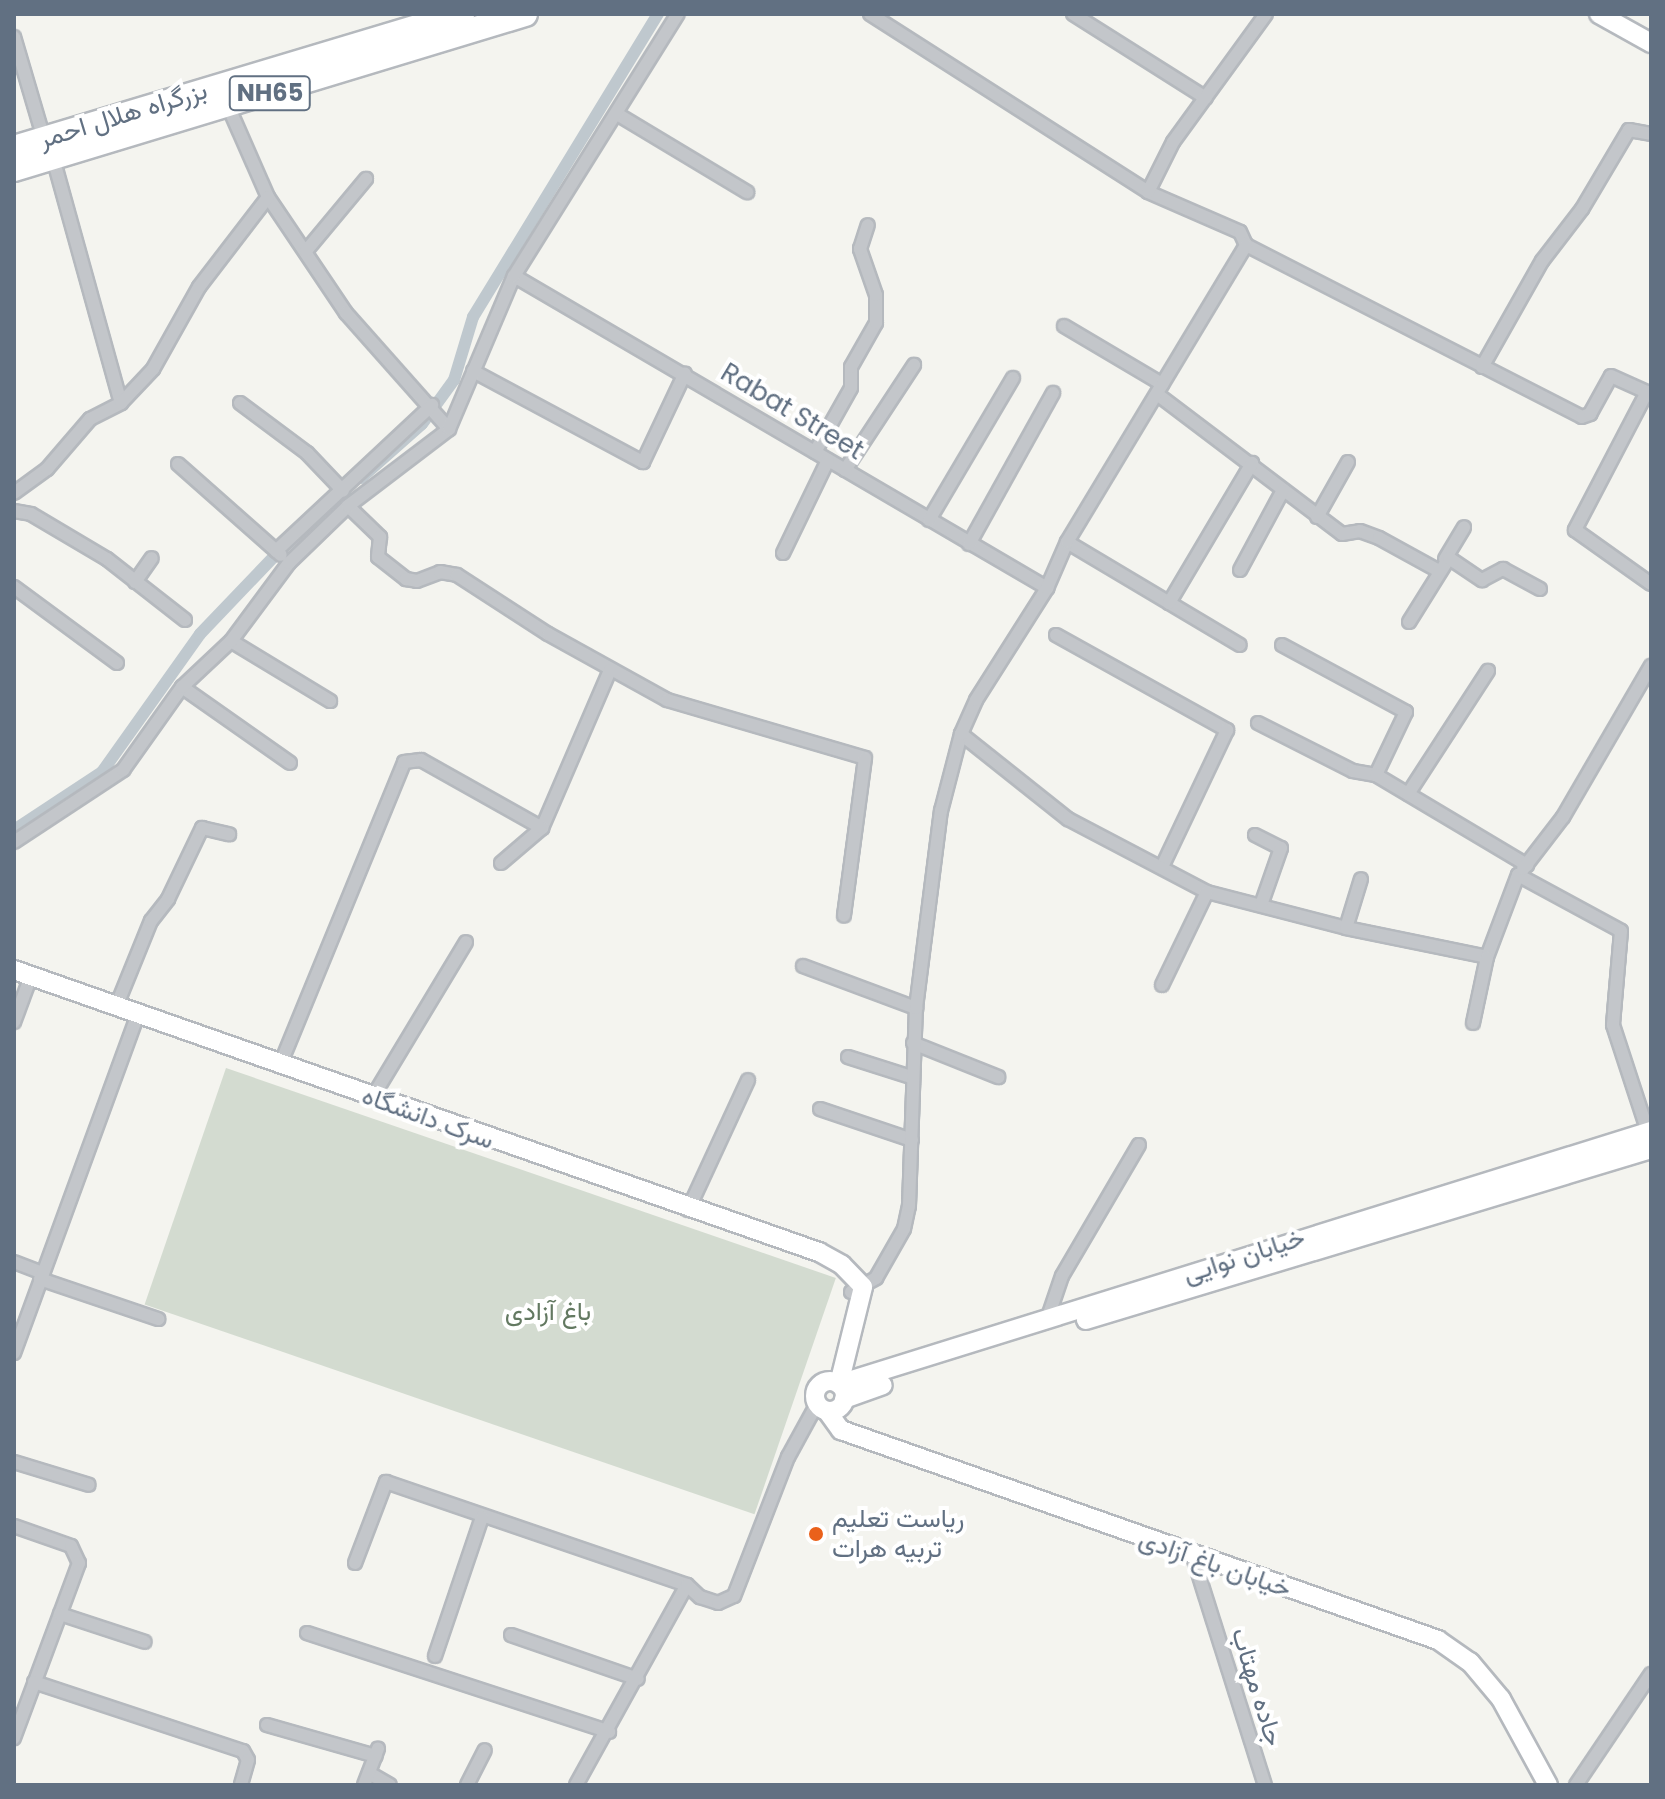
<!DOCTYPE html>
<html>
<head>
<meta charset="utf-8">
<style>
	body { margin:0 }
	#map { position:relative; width:1665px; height:1799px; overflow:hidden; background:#f4f4ef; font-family:Poppins,Vazirmatn,sans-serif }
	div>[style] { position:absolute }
	.green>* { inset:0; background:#d3dbd0; transform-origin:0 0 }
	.canal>* { height:12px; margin:-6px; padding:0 6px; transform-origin:6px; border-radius:6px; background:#bfc8ce }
	.roads { filter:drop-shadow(2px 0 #b5b9be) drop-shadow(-2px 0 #b5b9be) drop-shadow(0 2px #b5b9be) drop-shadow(0 -2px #b5b9be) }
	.street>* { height:12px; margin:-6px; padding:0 6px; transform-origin:6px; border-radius:6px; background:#c3c6ca }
	.secondary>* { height:18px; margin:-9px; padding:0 9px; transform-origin:9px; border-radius:9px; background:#fff }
	.secondary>.ring { margin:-9px; padding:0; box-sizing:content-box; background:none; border:18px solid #fff; border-radius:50% }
	.highway>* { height:24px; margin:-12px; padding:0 12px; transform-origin:12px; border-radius:12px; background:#fff }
	.dots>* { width:22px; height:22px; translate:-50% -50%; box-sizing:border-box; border:4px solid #fff; border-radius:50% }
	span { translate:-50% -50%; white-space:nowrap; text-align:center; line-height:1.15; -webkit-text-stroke:8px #fff; paint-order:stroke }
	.shield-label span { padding:2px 6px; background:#fff; border:2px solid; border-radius:6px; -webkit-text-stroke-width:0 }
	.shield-label { font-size:24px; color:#617082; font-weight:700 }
	.street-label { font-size:26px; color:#617082 }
	.park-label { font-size:26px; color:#637961 }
	.poi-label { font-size:26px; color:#617082 }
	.left { translate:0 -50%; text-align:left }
	.frame { position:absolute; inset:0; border:16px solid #617082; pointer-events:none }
</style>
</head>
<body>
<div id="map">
	<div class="green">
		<div style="left:226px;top:1068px;width:645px;height:250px;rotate:19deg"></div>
	</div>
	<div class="canal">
		<div style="left:361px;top:478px;width:81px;rotate:-41.5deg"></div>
		<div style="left:422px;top:424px;width:54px;rotate:-54deg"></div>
		<div style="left:454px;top:380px;width:66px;rotate:-73.2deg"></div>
		<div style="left:473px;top:317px;width:355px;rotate:-58.6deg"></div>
		<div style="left:14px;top:830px;width:105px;rotate:-33.4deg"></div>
		<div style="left:102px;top:772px;width:169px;rotate:-54.6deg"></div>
		<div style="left:200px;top:634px;width:123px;rotate:-46.3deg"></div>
	</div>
	<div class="roads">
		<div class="street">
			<div style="left:870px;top:14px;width:330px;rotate:32.6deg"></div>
			<div style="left:1148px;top:192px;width:100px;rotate:23.5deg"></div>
			<div style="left:1240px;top:232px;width:14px;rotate:65deg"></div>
			<div style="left:1246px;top:245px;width:377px;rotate:27.1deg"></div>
			<div style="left:1582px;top:417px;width:9px;rotate:-21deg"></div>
			<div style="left:1590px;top:414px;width:43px;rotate:-61.1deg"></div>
			<div style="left:1611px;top:376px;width:44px;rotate:24.2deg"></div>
			<div style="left:1073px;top:14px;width:157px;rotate:32.3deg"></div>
			<div style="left:14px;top:37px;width:106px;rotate:73.6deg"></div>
			<div style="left:228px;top:106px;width:99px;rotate:66.3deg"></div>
			<div style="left:268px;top:197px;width:140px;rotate:56.1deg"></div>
			<div style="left:346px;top:313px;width:155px;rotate:48.4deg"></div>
			<div style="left:617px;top:114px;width:152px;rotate:31deg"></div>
			<div style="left:53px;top:158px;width:254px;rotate:74.5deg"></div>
			<div style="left:1148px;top:192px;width:56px;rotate:-63.4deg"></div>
			<div style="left:1173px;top:142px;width:158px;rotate:-54deg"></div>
			<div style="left:306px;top:251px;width:94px;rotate:-50.2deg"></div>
			<div style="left:514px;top:276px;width:618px;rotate:30.34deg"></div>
			<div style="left:1064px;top:326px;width:114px;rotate:30.6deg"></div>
			<div style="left:1482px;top:367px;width:122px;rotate:-60.5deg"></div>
			<div style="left:1542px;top:261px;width:66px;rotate:-52.4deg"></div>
			<div style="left:1582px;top:209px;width:92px;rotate:-59.3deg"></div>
			<div style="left:1629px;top:130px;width:22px;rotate:10deg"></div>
			<div style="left:473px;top:371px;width:193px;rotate:28.2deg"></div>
			<div style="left:643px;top:462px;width:98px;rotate:-64.7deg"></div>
			<div style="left:1647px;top:392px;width:156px;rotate:117.6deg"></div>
			<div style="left:1575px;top:530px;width:93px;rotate:35.4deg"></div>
			<div style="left:1157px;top:394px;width:232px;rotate:37.1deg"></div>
			<div style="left:1342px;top:534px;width:18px;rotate:-9deg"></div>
			<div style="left:1360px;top:531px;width:20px;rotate:20deg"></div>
			<div style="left:1379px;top:538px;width:68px;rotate:28.8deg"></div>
			<div style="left:240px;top:403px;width:84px;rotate:36.7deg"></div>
			<div style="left:307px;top:453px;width:52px;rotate:46.5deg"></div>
			<div style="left:815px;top:452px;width:73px;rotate:-60.6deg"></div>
			<div style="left:851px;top:388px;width:21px;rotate:-90deg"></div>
			<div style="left:851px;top:367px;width:51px;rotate:-60.4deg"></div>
			<div style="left:876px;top:323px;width:28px;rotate:-90deg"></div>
			<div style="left:876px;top:295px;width:49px;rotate:-109.2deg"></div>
			<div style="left:860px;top:249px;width:25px;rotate:-72deg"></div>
			<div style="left:178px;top:464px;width:137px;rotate:41.5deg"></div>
			<div style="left:845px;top:470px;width:126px;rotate:-56.7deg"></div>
			<div style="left:14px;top:493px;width:41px;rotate:-36deg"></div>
			<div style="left:47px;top:469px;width:66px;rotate:-49.3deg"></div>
			<div style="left:90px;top:419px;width:35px;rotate:-27deg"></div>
			<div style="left:121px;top:403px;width:47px;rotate:-46.7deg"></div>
			<div style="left:153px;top:369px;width:94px;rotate:-60.7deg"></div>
			<div style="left:199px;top:287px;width:113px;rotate:-52.5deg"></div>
			<div style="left:348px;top:506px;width:45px;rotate:44.1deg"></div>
			<div style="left:380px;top:537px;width:20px;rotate:96deg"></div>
			<div style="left:378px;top:557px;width:36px;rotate:38deg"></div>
			<div style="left:406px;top:579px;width:11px;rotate:10deg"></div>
			<div style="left:417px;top:581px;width:25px;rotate:-21deg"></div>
			<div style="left:440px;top:572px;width:17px;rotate:10deg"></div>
			<div style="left:457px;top:575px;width:108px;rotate:33deg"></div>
			<div style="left:548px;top:634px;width:136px;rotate:29deg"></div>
			<div style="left:667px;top:700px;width:206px;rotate:16.3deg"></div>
			<div style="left:865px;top:758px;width:159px;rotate:97.6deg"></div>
			<div style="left:14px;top:511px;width:17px;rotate:10deg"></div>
			<div style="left:31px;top:514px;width:88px;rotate:30.6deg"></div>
			<div style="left:107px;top:559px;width:99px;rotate:38deg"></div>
			<div style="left:1317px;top:517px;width:63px;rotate:-60.6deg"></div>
			<div style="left:929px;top:520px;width:165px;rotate:-59.4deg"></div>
			<div style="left:1067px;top:542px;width:201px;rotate:30.8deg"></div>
			<div style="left:969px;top:544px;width:173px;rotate:-60.9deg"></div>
			<div style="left:276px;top:551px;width:214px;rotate:-43.1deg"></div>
			<div style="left:783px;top:553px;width:103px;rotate:-64.2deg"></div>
			<div style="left:1445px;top:559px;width:37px;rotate:-59deg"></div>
			<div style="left:1240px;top:570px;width:89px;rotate:-61.7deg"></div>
			<div style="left:135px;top:582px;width:29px;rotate:-55deg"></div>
			<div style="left:14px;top:587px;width:128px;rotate:36.4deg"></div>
			<div style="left:1169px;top:603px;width:163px;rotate:-59.3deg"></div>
			<div style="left:1409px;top:622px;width:75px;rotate:-58deg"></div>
			<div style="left:1449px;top:558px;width:40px;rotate:34deg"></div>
			<div style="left:1482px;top:580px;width:24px;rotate:-28deg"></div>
			<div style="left:1503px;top:569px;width:42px;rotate:28.4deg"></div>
			<div style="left:1056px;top:635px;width:196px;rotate:29.1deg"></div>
			<div style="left:1227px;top:730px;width:152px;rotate:115.4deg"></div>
			<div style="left:231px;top:641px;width:116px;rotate:31.2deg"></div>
			<div style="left:1282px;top:645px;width:141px;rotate:28.4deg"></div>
			<div style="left:1406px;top:712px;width:70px;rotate:115.5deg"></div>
			<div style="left:182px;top:687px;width:132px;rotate:35.1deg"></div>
			<div style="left:1258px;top:723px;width:106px;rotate:26.8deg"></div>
			<div style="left:1353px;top:771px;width:23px;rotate:10deg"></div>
			<div style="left:1376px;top:775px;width:176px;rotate:30.8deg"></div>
			<div style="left:961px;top:734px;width:137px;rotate:38.5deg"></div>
			<div style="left:1068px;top:819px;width:157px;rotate:27.7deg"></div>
			<div style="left:1207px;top:892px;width:144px;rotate:14.5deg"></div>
			<div style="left:1346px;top:928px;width:144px;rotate:11.6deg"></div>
			<div style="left:1487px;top:957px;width:88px;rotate:-69.3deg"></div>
			<div style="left:1518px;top:875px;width:117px;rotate:28.5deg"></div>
			<div style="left:1621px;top:931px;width:94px;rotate:94.9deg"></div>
			<div style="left:1613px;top:1025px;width:119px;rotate:71.9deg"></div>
			<div style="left:1408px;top:794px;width:147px;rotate:-57deg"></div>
			<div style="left:1255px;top:835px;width:29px;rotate:27deg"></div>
			<div style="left:1281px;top:848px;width:60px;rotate:109.3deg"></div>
			<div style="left:14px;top:842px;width:131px;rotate:-33.4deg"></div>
			<div style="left:123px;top:770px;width:102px;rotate:-54.6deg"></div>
			<div style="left:182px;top:687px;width:67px;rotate:-43.2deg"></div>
			<div style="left:231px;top:641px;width:97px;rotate:-53.4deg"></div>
			<div style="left:289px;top:563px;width:82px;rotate:-44deg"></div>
			<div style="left:348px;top:506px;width:127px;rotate:-37.3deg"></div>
			<div style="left:449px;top:429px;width:166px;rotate:-67deg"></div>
			<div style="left:514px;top:276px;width:309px;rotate:-58deg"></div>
			<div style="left:501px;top:863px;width:54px;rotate:-40.5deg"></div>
			<div style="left:542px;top:828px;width:172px;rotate:-66.7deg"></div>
			<div style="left:1523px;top:869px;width:66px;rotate:-52.4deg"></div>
			<div style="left:1563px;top:817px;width:175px;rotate:-59.8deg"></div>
			<div style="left:1346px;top:928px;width:51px;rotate:-73deg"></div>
			<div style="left:803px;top:966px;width:121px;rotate:20.4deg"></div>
			<div style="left:1162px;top:985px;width:103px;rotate:-64.2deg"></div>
			<div style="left:116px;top:1007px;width:93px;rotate:-67.9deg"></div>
			<div style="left:151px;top:921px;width:28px;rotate:-52deg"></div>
			<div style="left:168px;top:899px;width:79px;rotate:-64.4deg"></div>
			<div style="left:202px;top:828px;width:28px;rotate:13deg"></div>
			<div style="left:14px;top:1022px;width:49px;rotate:-69.7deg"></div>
			<div style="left:1473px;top:1023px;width:67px;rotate:-78deg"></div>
			<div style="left:913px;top:1043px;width:92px;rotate:21.8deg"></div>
			<div style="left:848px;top:1057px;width:66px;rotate:17.6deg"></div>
			<div style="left:280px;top:1065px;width:327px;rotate:-67.7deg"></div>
			<div style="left:404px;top:762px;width:17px;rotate:-7deg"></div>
			<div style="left:421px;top:760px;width:139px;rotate:29.3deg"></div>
			<div style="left:372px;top:1098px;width:182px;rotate:-58.9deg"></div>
			<div style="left:820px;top:1109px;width:97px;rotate:18.6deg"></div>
			<div style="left:688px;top:1210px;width:143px;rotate:-65.2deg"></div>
			<div style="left:14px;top:1262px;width:30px;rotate:21deg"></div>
			<div style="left:40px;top:1279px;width:125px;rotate:18.7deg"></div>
			<div style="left:851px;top:1292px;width:29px;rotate:-29deg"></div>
			<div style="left:876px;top:1278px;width:56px;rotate:-60.3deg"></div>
			<div style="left:904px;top:1229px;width:24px;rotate:-78deg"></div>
			<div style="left:909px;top:1206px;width:198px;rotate:-88deg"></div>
			<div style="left:916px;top:1008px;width:199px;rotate:-82.8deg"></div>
			<div style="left:941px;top:811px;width:80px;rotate:-75.4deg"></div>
			<div style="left:961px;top:734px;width:37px;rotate:-66deg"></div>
			<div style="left:976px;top:700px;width:133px;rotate:-57.6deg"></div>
			<div style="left:1047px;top:588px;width:50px;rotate:-66.5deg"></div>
			<div style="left:1067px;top:542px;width:347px;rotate:-58.9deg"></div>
			<div style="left:1047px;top:1320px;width:46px;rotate:-71.2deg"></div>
			<div style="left:1062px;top:1276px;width:152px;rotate:-59.6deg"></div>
			<div style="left:14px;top:1353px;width:360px;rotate:-69.9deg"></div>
			<div style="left:14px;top:1462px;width:78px;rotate:17deg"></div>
			<div style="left:14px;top:1526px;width:60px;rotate:19.3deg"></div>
			<div style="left:71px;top:1546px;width:19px;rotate:65deg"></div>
			<div style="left:79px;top:1563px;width:187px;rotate:110.4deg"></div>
			<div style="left:1193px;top:1557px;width:239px;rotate:72.5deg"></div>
			<div style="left:355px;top:1563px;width:87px;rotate:-69.1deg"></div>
			<div style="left:386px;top:1482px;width:318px;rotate:18.9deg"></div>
			<div style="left:60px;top:1614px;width:89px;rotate:18.2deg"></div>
			<div style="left:307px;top:1633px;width:318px;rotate:18.1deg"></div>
			<div style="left:511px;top:1635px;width:134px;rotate:19.1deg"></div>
			<div style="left:435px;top:1656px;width:147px;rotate:-71.3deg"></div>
			<div style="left:34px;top:1682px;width:220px;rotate:18.3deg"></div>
			<div style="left:243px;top:1751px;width:10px;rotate:61deg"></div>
			<div style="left:248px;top:1760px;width:26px;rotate:106deg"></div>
			<div style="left:267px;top:1725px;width:113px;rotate:15.9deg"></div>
			<div style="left:369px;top:1773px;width:24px;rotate:30deg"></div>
			<div style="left:364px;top:1785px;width:39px;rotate:-69deg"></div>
			<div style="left:467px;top:1785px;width:39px;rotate:-63deg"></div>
			<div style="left:576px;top:1785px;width:229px;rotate:-61deg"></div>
			<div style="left:687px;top:1585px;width:18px;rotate:43deg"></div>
			<div style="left:700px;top:1597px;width:19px;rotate:18deg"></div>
			<div style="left:718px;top:1603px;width:17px;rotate:-24deg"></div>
			<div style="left:734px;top:1596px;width:149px;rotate:-68.8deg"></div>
			<div style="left:788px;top:1457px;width:60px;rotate:-61.3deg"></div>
			<div style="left:1576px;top:1785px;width:134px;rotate:-56deg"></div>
		</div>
		<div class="secondary">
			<div style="left:1599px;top:14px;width:60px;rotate:29.1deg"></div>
			<div style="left:14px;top:970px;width:853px;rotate:19.31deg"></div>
			<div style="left:819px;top:1252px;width:26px;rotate:29deg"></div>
			<div style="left:842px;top:1265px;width:30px;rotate:46deg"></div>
			<div style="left:863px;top:1287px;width:100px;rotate:103.9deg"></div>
			<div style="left:839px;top:1384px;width:851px;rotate:-17.31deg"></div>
			<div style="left:1086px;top:1320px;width:590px;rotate:-16.84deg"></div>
			<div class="ring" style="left:815px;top:1381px;width:12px;height:12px"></div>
			<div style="left:844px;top:1399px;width:41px;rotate:-19.7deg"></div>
			<div style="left:827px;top:1411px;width:24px;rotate:54deg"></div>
			<div style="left:841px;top:1430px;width:633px;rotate:19.38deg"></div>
			<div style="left:1438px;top:1640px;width:39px;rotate:35deg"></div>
			<div style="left:1470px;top:1662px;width:48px;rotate:50deg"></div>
			<div style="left:1501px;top:1699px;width:98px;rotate:61.3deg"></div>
		</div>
		<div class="highway">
			<div style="left:14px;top:148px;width:468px;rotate:-16.7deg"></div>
			<div style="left:14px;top:169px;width:534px;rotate:-16.87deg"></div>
		</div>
	</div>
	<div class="dots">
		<div style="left:816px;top:1534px;background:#ea611a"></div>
	</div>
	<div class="shield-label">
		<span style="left:270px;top:93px">NH65</span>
	</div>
	<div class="street-label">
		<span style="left:123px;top:115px;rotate:-17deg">بزرگراه هلال احمر</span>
		<span style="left:792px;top:412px;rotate:31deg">Rabat Street</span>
		<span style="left:428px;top:1118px;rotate:20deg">سرک دانشگاه</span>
		<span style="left:1244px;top:1256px;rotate:-18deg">خیابان نوایی</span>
		<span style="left:1215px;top:1564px;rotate:19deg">خیابان باغ آزادی</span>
		<span style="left:1257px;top:1687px;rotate:73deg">جاده مهتاب</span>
	</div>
	<div class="park-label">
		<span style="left:548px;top:1312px">باغ آزادی</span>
	</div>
	<div class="poi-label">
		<span class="left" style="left:832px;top:1534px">ریاست تعلیم<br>تربیه هرات</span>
	</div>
	<div class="frame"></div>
</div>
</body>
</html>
